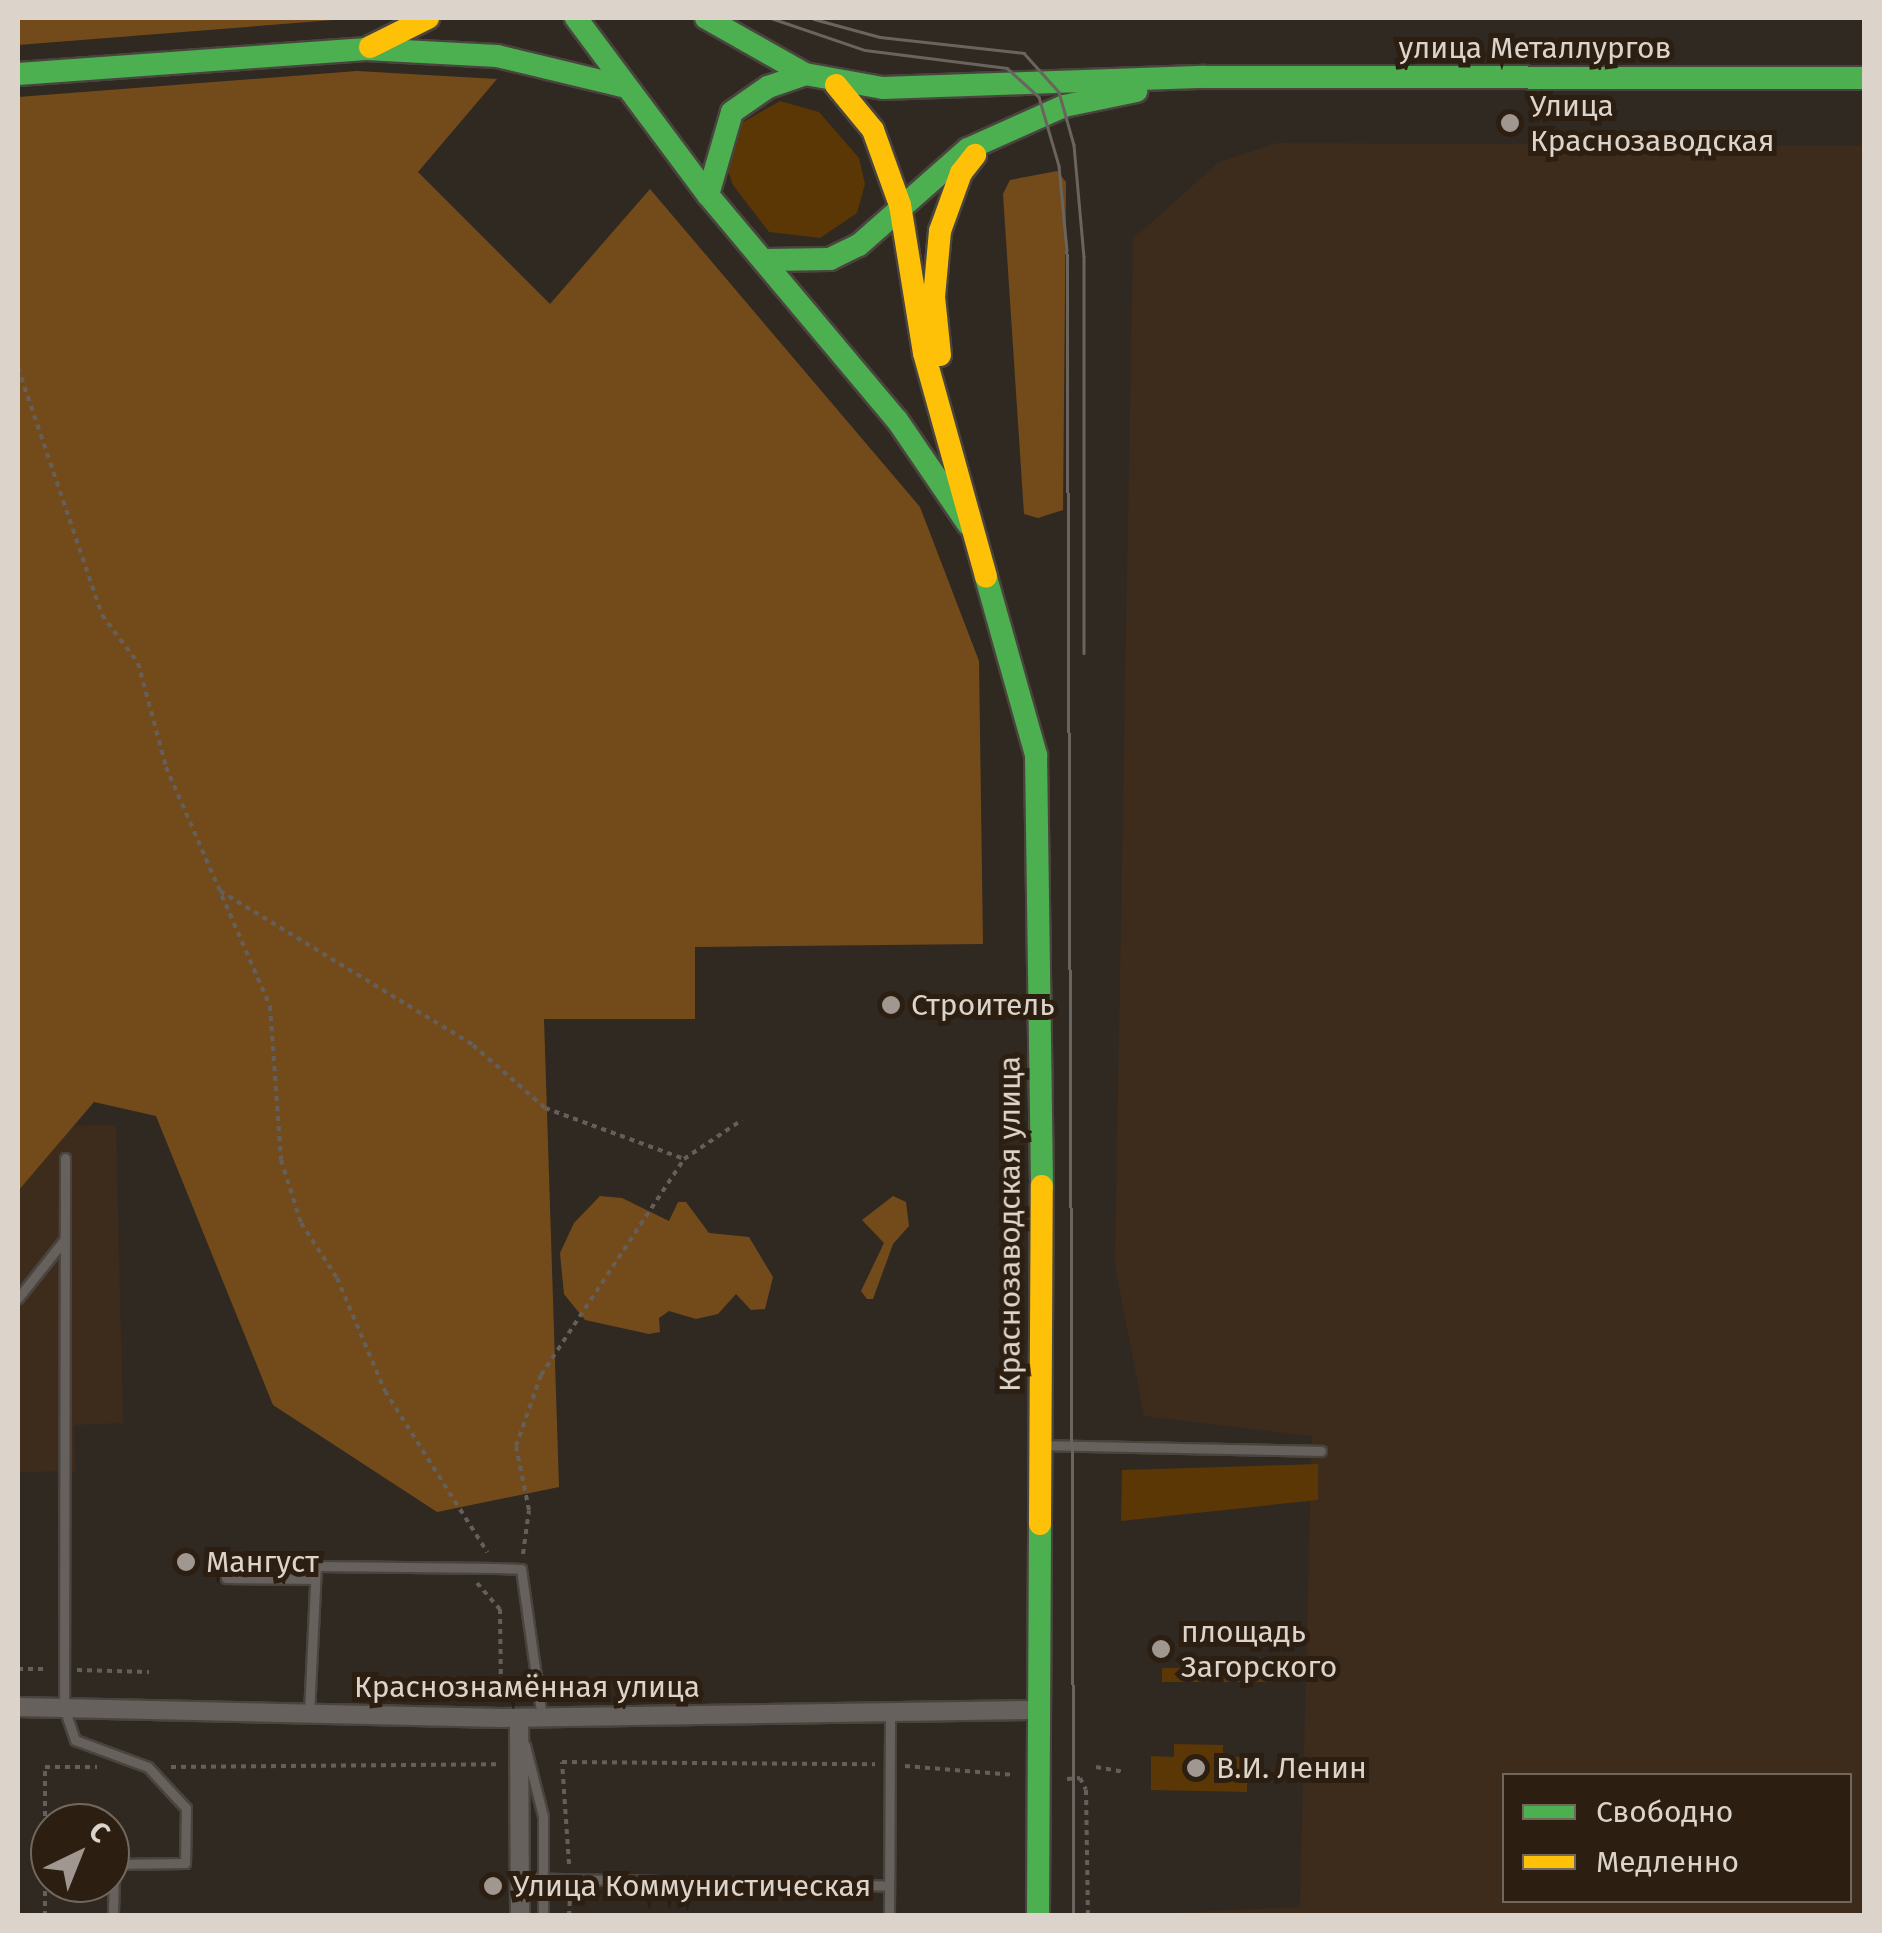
<!DOCTYPE html>
<html>
<head>
<meta charset="utf-8">
<style>
	body { margin:0 }
	#map { position:relative; width:1882px; height:1933px; overflow:hidden; background:#302922; font-family:"Fira Sans",sans-serif }
	div>[style] { position:absolute }
	.built>* { inset:0; background:#3d2c1c }
	.green>* { inset:0; background:#5a3705; transform-origin:0 0 }
	.forest>* { inset:0; background:#734b1a }
	.path>* { height:4px; margin-top:-2px; transform-origin:0; background:repeating-linear-gradient(90deg,#655f5b 0 5px,transparent 0 10px) }
	.roads { filter:drop-shadow(2px 0 #4a443e) drop-shadow(-2px 0 #4a443e) drop-shadow(0 2px #4a443e) drop-shadow(0 -2px #4a443e) }
	.lane>* { height:9px; margin:-4.5px; padding:0 4.5px; transform-origin:4.5px; border-radius:4.5px; background:#66615c }
	.street>* { height:18px; margin:-9px; padding:0 9px; transform-origin:9px; border-radius:9px; background:#66615c }
	.fast>* { height:22px; margin:-11px; padding:0 11px; transform-origin:11px; border-radius:11px; background:#4caf50 }
	.slow>* { height:22px; margin:-11px; padding:0 11px; transform-origin:11px; border-radius:11px; background:#ffc107 }
	.tram>* { height:2.5px; margin:-1.25px; padding:0 1.25px; transform-origin:1.25px; border-radius:1.25px; background:#6a645e }
	.dots>* { width:28px; height:28px; translate:-50% -50%; box-sizing:border-box; border:5px solid #2c1f12; border-radius:50% }
	span { translate:-50% -50%; white-space:nowrap; text-align:center; line-height:1.15; -webkit-text-stroke:10px #2c1f12; paint-order:stroke }
	.street-label { font-size:30px; color:#dcd4cb }
	.poi-label { font-size:30px; color:#dcd4cb }
	.left { translate:0 -50%; text-align:left }
	.frame { position:absolute; inset:0; border:20px solid #dcd4cb; pointer-events:none }
	.legend { position:absolute; left:1502px; top:1773px; width:350px; height:130px; box-sizing:border-box; background:#2c1f12; border:2px solid #72675c; margin:0; padding:12px 18px; list-style:none; font-size:30px; color:#dcd4cb }
	.legend li { display:flex; align-items:center; gap:20px; height:50px }
	.legend b { width:50px; border:2px solid #72675c }
	.north { position:absolute; left:30px; top:1803px; width:100px; height:100px; box-sizing:border-box; background:#2c1f12; border:2px solid #72675c; border-radius:50%; rotate:43deg; font-size:28px; font-weight:700; line-height:40px; text-align:center; color:#dcd4cb }
	.north::after { content:''; display:block; margin:auto; width:35px; height:45px; background:#a09890; clip-path:polygon(50% 0,100% 100%,50% 72%,0 100%) }
</style>
</head>
<body>
<div id="map">
	<div class="built">
		<div style="clip-path:polygon(evenodd,1278px 143px,1864px 146px,1864px 1915px,1135px 1915px,1300px 1907px,1312px 1436px,1144px 1416px,1115px 1265px,1133px 239px,1219px 162px,1278px 143px,1504px 1776px,1850px 1776px,1850px 1900px,1504px 1900px,1504px 1776px)"></div>
		<div style="clip-path:polygon(116px 1125px,123px 1423px,74px 1425px,75px 1471px,18px 1472px,18px 1178px,51px 1126px)"></div>
	</div>
	<div class="green">
		<div style="clip-path:polygon(780px 101px,819px 112px,859px 158px,865px 184px,857px 213px,820px 238px,769px 232px,733px 185px,725px 163px,738px 125px)"></div>
		<div style="clip-path:polygon(1318px 1464px,1318px 1500px,1121px 1521px,1122px 1470px)"></div>
		<div style="left:1162px;top:1668px;width:112px;height:14px"></div>
		<div style="clip-path:polygon(1174px 1744px,1223px 1745px,1223px 1757px,1247px 1757px,1247px 1792px,1151px 1790px,1151px 1756px,1174px 1757px)"></div>
	</div>
	<div class="forest">
		<div style="clip-path:polygon(18px 18px,359px 18px,18px 45px)"></div>
		<div style="clip-path:polygon(357px 71px,497px 79px,418px 172px,550px 304px,650px 189px,920px 507px,979px 661px,983px 944px,695px 947px,695px 1019px,544px 1019px,559px 1487px,437px 1512px,273px 1405px,156px 1116px,94px 1102px,18px 1191px,18px 97px)"></div>
		<div style="clip-path:polygon(1057px 171px,1066px 182px,1063px 510px,1038px 518px,1024px 514px,1003px 194px,1010px 180px)"></div>
		<div style="clip-path:polygon(600px 1196px,622px 1198px,669px 1221px,678px 1202px,686px 1202px,709px 1233px,749px 1237px,773px 1277px,765px 1309px,751px 1310px,736px 1294px,718px 1314px,696px 1319px,669px 1311px,659px 1318px,660px 1332px,649px 1334px,585px 1320px,564px 1294px,560px 1253px,574px 1223px)"></div>
		<div style="clip-path:polygon(893px 1196px,906px 1202px,909px 1226px,893px 1244px,873px 1299px,867px 1299px,861px 1291px,884px 1243px,862px 1220px)"></div>
	</div>
	<div class="path">
		<div style="left:18px;top:368px;width:261px;rotate:71.2deg"></div>
		<div style="left:102px;top:615px;width:60px;rotate:53.1deg"></div>
		<div style="left:138px;top:663px;width:108px;rotate:74.9deg"></div>
		<div style="left:166px;top:767px;width:261px;rotate:66.5deg"></div>
		<div style="left:270px;top:1006px;width:154px;rotate:85.9deg"></div>
		<div style="left:281px;top:1160px;width:66px;rotate:72.4deg"></div>
		<div style="left:301px;top:1223px;width:66px;rotate:56.8deg"></div>
		<div style="left:337px;top:1278px;width:123px;rotate:67deg"></div>
		<div style="left:385px;top:1391px;width:191px;rotate:57.6deg"></div>
		<div style="left:220px;top:891px;width:296px;rotate:31.3deg"></div>
		<div style="left:473px;top:1045px;width:96px;rotate:41.2deg"></div>
		<div style="left:545px;top:1108px;width:148px;rotate:20.1deg"></div>
		<div style="left:523px;top:1554px;width:44px;rotate:-82.2deg"></div>
		<div style="left:529px;top:1510px;width:65px;rotate:-101.5deg"></div>
		<div style="left:516px;top:1446px;width:75px;rotate:-70.6deg"></div>
		<div style="left:541px;top:1375px;width:259px;rotate:-56.5deg"></div>
		<div style="left:684px;top:1159px;width:70px;rotate:-33.9deg"></div>
		<div style="left:477px;top:1583px;width:35px;rotate:49deg"></div>
		<div style="left:500px;top:1609px;width:85px;rotate:89.3deg"></div>
		<div style="left:18px;top:1669px;width:30px"></div>
		<div style="left:77px;top:1670px;width:72px;rotate:1.6deg"></div>
		<div style="left:905px;top:1766px;width:110px;rotate:4.7deg"></div>
		<div style="left:171px;top:1767px;width:326px;rotate:-0.5deg"></div>
		<div style="left:1096px;top:1767px;width:29px;rotate:10deg"></div>
		<div style="left:1067px;top:1779px;width:13px;rotate:-4deg"></div>
		<div style="left:1080px;top:1778px;width:13px;rotate:63deg"></div>
		<div style="left:1086px;top:1790px;width:126px;rotate:89.1deg"></div>
		<div style="left:569px;top:1864px;width:102px;rotate:-93.9deg"></div>
		<div style="left:562px;top:1762px;width:313px;rotate:0.4deg"></div>
		<div style="left:45px;top:1916px;width:149px;rotate:-90deg"></div>
		<div style="left:45px;top:1767px;width:52px"></div>
		<div style="left:569px;top:1916px;width:22px;rotate:-87deg"></div>
	</div>
	<div class="roads">
		<div class="lane">
			<div style="left:65px;top:1158px;width:550px;rotate:90.1deg"></div>
			<div style="left:64px;top:1708px;width:34px;rotate:71deg"></div>
			<div style="left:75px;top:1740px;width:78px;rotate:20.3deg"></div>
			<div style="left:148px;top:1767px;width:56px;rotate:47.2deg"></div>
			<div style="left:186px;top:1808px;width:55px;rotate:91deg"></div>
			<div style="left:185px;top:1863px;width:71px;rotate:179.2deg"></div>
			<div style="left:114px;top:1864px;width:52px;rotate:91.1deg"></div>
			<div style="left:18px;top:1298px;width:75px;rotate:-51.5deg"></div>
			<div style="left:1041px;top:1445px;width:280px;rotate:1.2deg"></div>
			<div style="left:226px;top:1578px;width:89px;rotate:0.6deg"></div>
			<div style="left:309px;top:1714px;width:148px;rotate:-87.3deg"></div>
			<div style="left:316px;top:1566px;width:180px;rotate:0.6deg"></div>
			<div style="left:496px;top:1568px;width:25px;rotate:2deg"></div>
			<div style="left:521px;top:1569px;width:150px;rotate:82deg"></div>
			<div style="left:525px;top:1745px;width:73px;rotate:75.8deg"></div>
			<div style="left:543px;top:1816px;width:100px;rotate:90deg"></div>
			<div style="left:519px;top:1878px;width:370px;rotate:1.2deg"></div>
			<div style="left:889px;top:1916px;width:204px;rotate:-89.7deg"></div>
		</div>
		<div class="street">
			<div style="left:18px;top:1707px;width:483px;rotate:1.3deg"></div>
			<div style="left:501px;top:1718px;width:535px;rotate:-0.86deg"></div>
			<div style="left:519px;top:1718px;width:198px;rotate:89.7deg"></div>
		</div>
		<div class="fast">
			<div style="left:576px;top:18px;width:221px;rotate:53.3deg"></div>
			<div style="left:708px;top:195px;width:294px;rotate:50deg"></div>
			<div style="left:897px;top:420px;width:126px;rotate:55.7deg"></div>
			<div style="left:706px;top:18px;width:114px;rotate:29.5deg"></div>
			<div style="left:805px;top:74px;width:79px;rotate:10.2deg"></div>
			<div style="left:883px;top:88px;width:322px;rotate:-2deg"></div>
			<div style="left:1205px;top:77px;width:659px;rotate:0.09deg"></div>
			<div style="left:18px;top:74px;width:349px;rotate:-4.1deg"></div>
			<div style="left:366px;top:49px;width:131px;rotate:3.1deg"></div>
			<div style="left:497px;top:56px;width:129px;rotate:13.5deg"></div>
			<div style="left:708px;top:195px;width:86px;rotate:-73.9deg"></div>
			<div style="left:732px;top:112px;width:44px;rotate:-34.8deg"></div>
			<div style="left:768px;top:87px;width:39px;rotate:-19deg"></div>
			<div style="left:767px;top:260px;width:63px;rotate:-0.9deg"></div>
			<div style="left:830px;top:259px;width:32px;rotate:-26deg"></div>
			<div style="left:859px;top:245px;width:145px;rotate:-41.4deg"></div>
			<div style="left:968px;top:149px;width:105px;rotate:-24.1deg"></div>
			<div style="left:1064px;top:106px;width:74px;rotate:-11.8deg"></div>
			<div style="left:986px;top:577px;width:185px;rotate:74.3deg"></div>
			<div style="left:1036px;top:755px;width:431px;rotate:89.2deg"></div>
			<div style="left:1038px;top:1916px;width:392px;rotate:-89.7deg"></div>
		</div>
		<div class="slow">
			<div style="left:370px;top:47px;width:65px;rotate:-26.6deg"></div>
			<div style="left:836px;top:85px;width:58px;rotate:50.6deg"></div>
			<div style="left:873px;top:130px;width:80px;rotate:70.2deg"></div>
			<div style="left:900px;top:205px;width:150px;rotate:80.8deg"></div>
			<div style="left:924px;top:353px;width:232px;rotate:74.5deg"></div>
			<div style="left:940px;top:355px;width:58px;rotate:-95.9deg"></div>
			<div style="left:934px;top:297px;width:66px;rotate:-84.8deg"></div>
			<div style="left:940px;top:231px;width:62px;rotate:-70.1deg"></div>
			<div style="left:961px;top:173px;width:23px;rotate:-52deg"></div>
			<div style="left:1040px;top:1524px;width:338px;rotate:-89.7deg"></div>
		</div>
	</div>
	<div class="tram">
		<div style="left:771px;top:18px;width:99px;rotate:18.8deg"></div>
		<div style="left:865px;top:50px;width:143px;rotate:7.2deg"></div>
		<div style="left:1007px;top:68px;width:43px;rotate:42.2deg"></div>
		<div style="left:1039px;top:97px;width:72px;rotate:73.8deg"></div>
		<div style="left:1059px;top:166px;width:85px;rotate:84.6deg"></div>
		<div style="left:1067px;top:251px;width:1665px;rotate:89.76deg"></div>
		<div style="left:814px;top:19px;width:68px;rotate:15.3deg"></div>
		<div style="left:880px;top:37px;width:145px;rotate:6.3deg"></div>
		<div style="left:1024px;top:53px;width:52px;rotate:48.1deg"></div>
		<div style="left:1059px;top:92px;width:55px;rotate:74.2deg"></div>
		<div style="left:1074px;top:145px;width:111px;rotate:84.9deg"></div>
		<div style="left:1084px;top:256px;width:397px;rotate:90deg"></div>
	</div>
	<div class="dots">
		<div style="left:1510px;top:123px;background:#a09890"></div>
		<div style="left:891px;top:1005px;background:#a09890"></div>
		<div style="left:186px;top:1562px;background:#a09890"></div>
		<div style="left:1161px;top:1649px;background:#a09890"></div>
		<div style="left:1196px;top:1768px;background:#a09890"></div>
		<div style="left:493px;top:1886px;background:#a09890"></div>
	</div>
	<div class="street-label">
		<span style="left:1535px;top:48px">улица Металлургов</span>
		<span style="left:1010px;top:1224px;rotate:-90deg">Краснозаводская улица</span>
		<span style="left:527px;top:1687px">Краснознамённая улица</span>
	</div>
	<div class="poi-label">
		<span class="left" style="left:1530px;top:123px">Улица<br>Краснозаводская</span>
		<span class="left" style="left:911px;top:1005px">Строитель</span>
		<span class="left" style="left:206px;top:1562px">Мангуст</span>
		<span class="left" style="left:1181px;top:1649px">площадь<br>Загорского</span>
		<span class="left" style="left:1216px;top:1768px">В.И. Ленин</span>
		<span class="left" style="left:513px;top:1886px">Улица Коммунистическая</span>
	</div>
	<div class="frame"></div>
	<ul class="legend">
	<li><b style="height:12px;background:#4caf50"></b>Свободно</li>
	<li><b style="height:12px;background:#ffc107"></b>Медленно</li>
	</ul>
	<div class="north">С</div>
</div>
</body>
</html>
